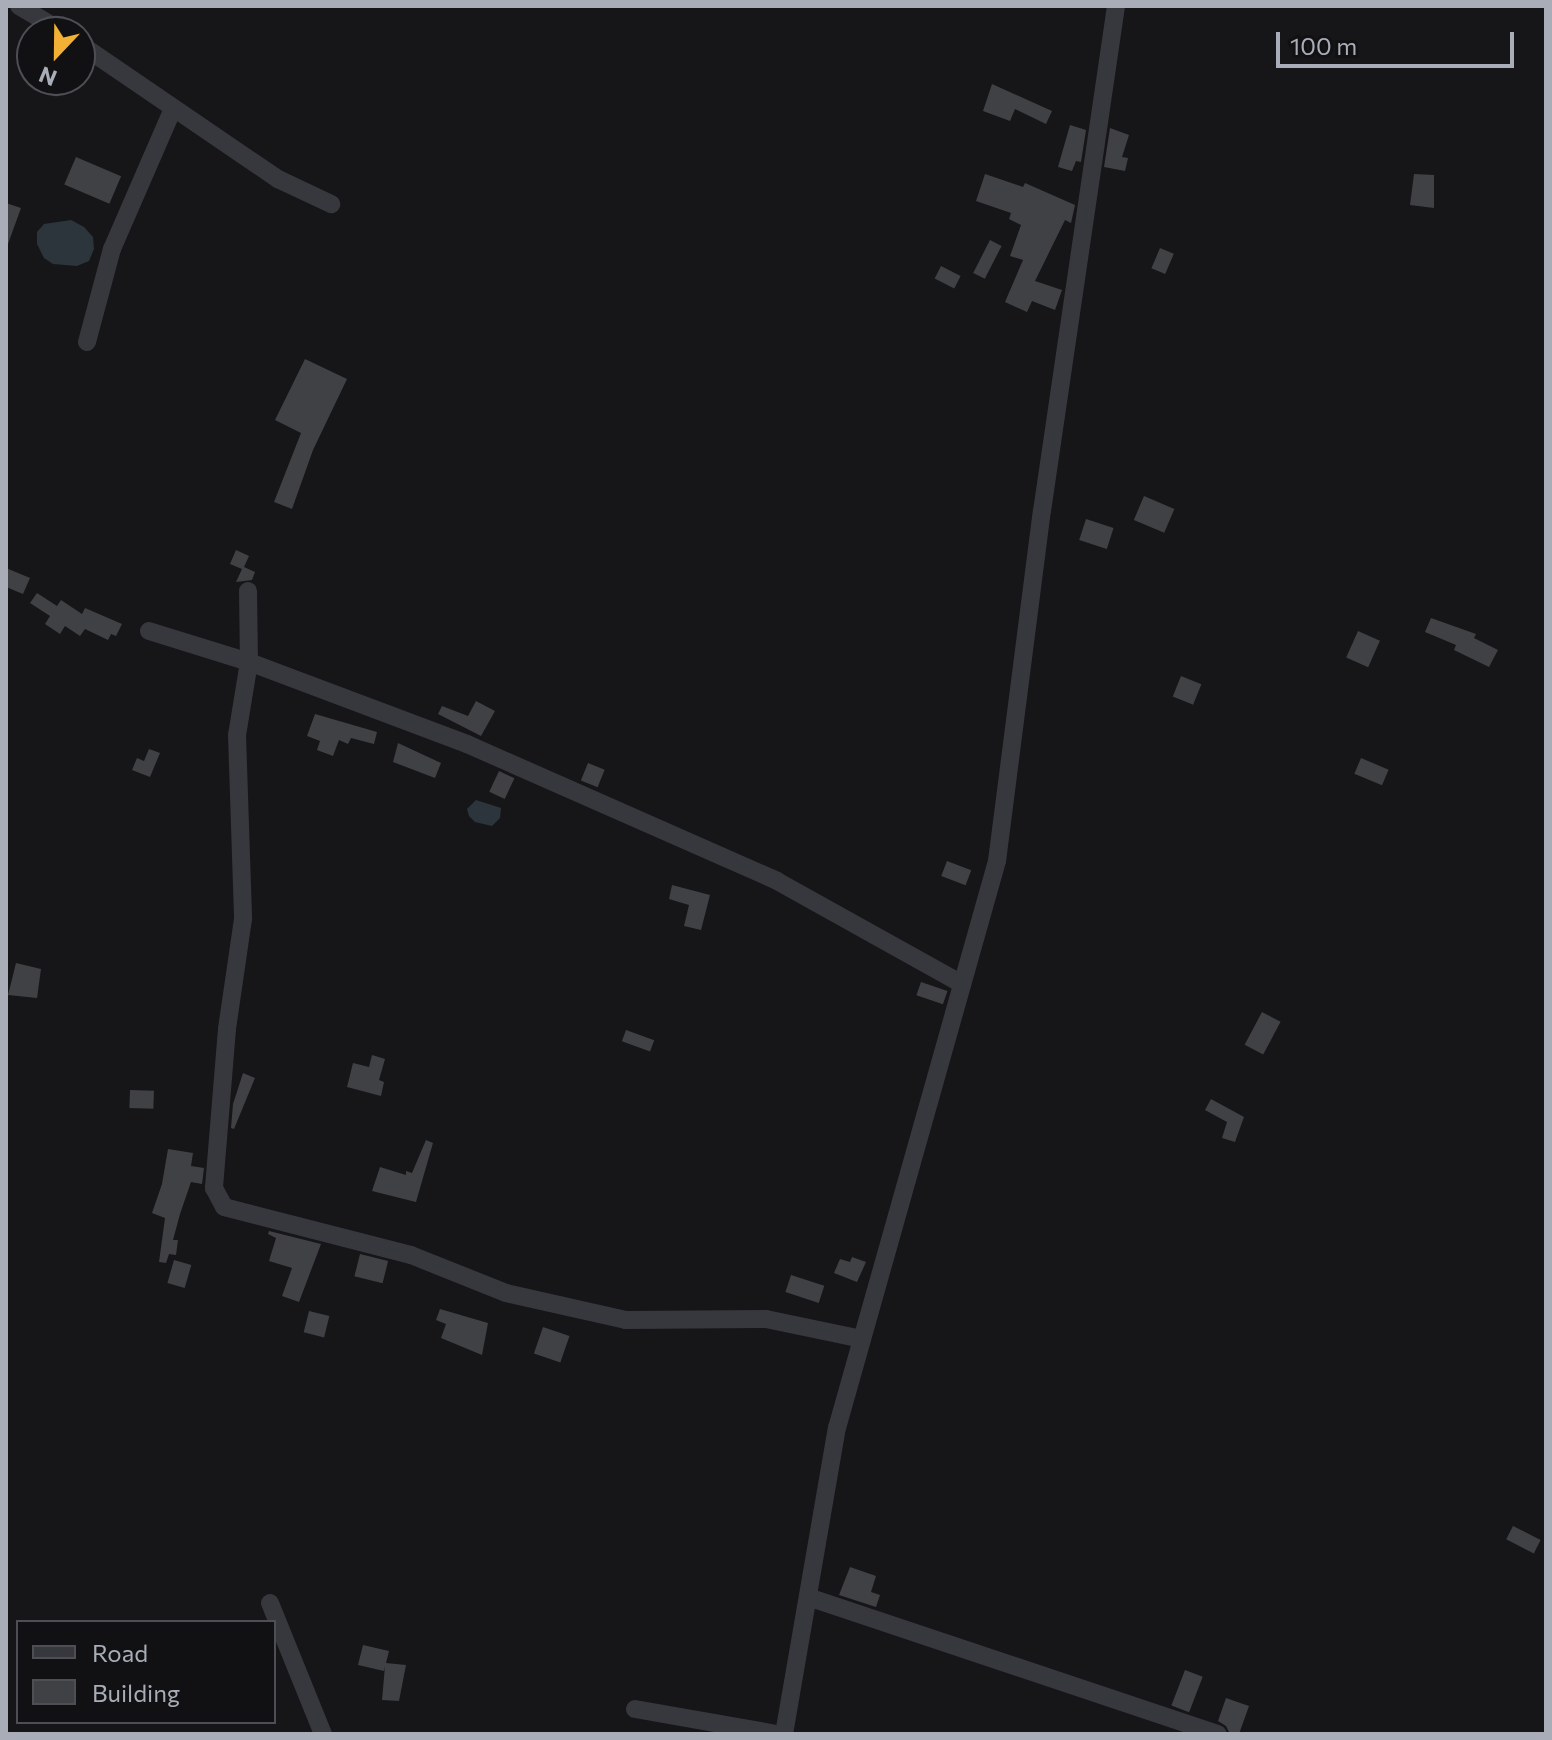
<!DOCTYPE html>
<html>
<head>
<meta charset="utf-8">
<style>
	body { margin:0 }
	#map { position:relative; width:1552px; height:1740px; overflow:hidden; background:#161618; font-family:Commissioner,sans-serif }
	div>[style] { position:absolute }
	.water>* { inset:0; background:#2c353c }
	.building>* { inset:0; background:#404145; transform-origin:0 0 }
	.minor>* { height:18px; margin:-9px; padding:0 9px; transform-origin:9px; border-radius:9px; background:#37383d }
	span { translate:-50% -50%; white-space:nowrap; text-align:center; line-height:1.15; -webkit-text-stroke:7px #111113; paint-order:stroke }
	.frame { position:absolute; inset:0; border:8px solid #a8adb8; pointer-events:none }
	.legend { position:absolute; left:16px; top:1620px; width:260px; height:104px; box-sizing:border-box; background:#111113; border:2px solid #4d4f55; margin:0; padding:10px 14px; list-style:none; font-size:24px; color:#a8adb8 }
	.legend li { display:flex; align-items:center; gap:16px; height:40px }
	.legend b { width:40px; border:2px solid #4d4f55 }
	.north { position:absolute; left:16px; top:16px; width:80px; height:80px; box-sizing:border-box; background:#111113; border:2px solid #4d4f55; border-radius:50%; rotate:202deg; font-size:22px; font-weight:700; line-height:32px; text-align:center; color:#a8adb8 }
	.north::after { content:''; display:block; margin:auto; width:28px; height:36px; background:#f2b134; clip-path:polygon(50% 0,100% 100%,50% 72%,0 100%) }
	.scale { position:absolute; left:1276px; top:32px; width:238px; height:36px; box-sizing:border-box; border:4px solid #a8adb8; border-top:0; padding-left:10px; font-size:24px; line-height:28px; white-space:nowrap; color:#a8adb8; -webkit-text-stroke:6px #111113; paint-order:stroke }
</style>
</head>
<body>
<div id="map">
	<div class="water">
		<div style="clip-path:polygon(71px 220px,84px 227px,93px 237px,94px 249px,89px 261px,77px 266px,53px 264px,44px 258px,37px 244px,37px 232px,44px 224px)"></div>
		<div style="clip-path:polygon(476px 800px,501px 808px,500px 818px,492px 826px,475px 822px,469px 816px,467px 809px)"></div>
	</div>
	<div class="building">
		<div style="clip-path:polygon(992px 84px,1052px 111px,1046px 124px,1015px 109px,1010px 121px,983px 111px)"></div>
		<div style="clip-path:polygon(1070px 125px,1086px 130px,1081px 162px,1076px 161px,1072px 171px,1058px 167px)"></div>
		<div style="clip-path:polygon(1110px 128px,1129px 135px,1122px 157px,1128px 158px,1125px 171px,1104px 167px)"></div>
		<div style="left:76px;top:157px;width:49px;height:30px;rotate:23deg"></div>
		<div style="clip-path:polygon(985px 174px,1023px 187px,1025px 183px,1075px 205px,1071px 223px,1065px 220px,1035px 281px,1062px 290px,1055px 310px,1032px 301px,1027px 312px,1005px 302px,1023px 260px,1010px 256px,1021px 225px,1009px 219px,1011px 213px,976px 201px)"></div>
		<div style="clip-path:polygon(1414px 174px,1434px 175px,1434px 208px,1410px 205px)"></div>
		<div style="clip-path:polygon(6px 203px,21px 208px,8px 244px,6px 244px)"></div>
		<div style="left:990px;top:240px;width:13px;height:37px;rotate:27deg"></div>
		<div style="left:1160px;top:248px;width:15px;height:22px;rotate:23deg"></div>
		<div style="left:941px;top:266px;width:22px;height:14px;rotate:27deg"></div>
		<div style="clip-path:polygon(305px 359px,347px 379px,313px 450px,292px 509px,274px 502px,301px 433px,275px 420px)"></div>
		<div style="left:1144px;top:496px;width:33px;height:26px;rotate:23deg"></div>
		<div style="left:1086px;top:519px;width:29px;height:22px;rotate:18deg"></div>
		<div style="clip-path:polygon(236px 550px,249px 556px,244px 567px,255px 572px,252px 580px,236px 582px,242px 569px,230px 564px)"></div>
		<div style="clip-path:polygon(6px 568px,30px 578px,23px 594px,6px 587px)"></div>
		<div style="clip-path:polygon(37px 593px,57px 606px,61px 600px,82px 614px,85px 608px,122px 624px,116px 636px,111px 634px,108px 640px,85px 629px,80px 636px,65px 626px,60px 634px,45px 624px,50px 616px,30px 603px)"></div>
		<div style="clip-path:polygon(1431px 618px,1476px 634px,1474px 638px,1498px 650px,1489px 667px,1454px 650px,1456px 645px,1425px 632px)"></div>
		<div style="left:1358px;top:631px;width:24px;height:29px;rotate:24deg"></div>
		<div style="left:1181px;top:676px;width:22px;height:22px;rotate:22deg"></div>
		<div style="clip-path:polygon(476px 701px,495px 711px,481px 736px,438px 714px,442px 706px,468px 716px)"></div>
		<div style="clip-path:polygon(315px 714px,377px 732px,374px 744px,351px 738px,348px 744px,339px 740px,333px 756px,317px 750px,320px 741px,307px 736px)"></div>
		<div style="clip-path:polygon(398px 743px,441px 763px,435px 778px,393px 762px)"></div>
		<div style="clip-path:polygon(149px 749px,160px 753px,150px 777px,132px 770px,137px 758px,144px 761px)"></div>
		<div style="left:1361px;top:758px;width:30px;height:17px;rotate:23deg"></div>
		<div style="left:588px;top:763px;width:18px;height:19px;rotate:22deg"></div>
		<div style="left:499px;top:771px;width:17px;height:23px;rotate:25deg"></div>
		<div style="left:947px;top:861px;width:26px;height:16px;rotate:21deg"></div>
		<div style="clip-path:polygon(672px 885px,710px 895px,701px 930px,684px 926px,689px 905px,669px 899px)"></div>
		<div style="clip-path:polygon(16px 963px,41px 969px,37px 998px,8px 995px)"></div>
		<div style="left:921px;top:982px;width:28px;height:14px;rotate:19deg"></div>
		<div style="left:1262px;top:1012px;width:21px;height:37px;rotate:28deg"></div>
		<div style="left:626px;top:1030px;width:30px;height:12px;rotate:20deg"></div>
		<div style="clip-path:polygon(372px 1055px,385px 1059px,379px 1080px,384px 1082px,381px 1096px,347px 1087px,353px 1063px,369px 1067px)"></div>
		<div style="clip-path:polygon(243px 1073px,255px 1078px,234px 1129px,231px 1128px,233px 1104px)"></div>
		<div style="left:130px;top:1090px;width:24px;height:18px;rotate:2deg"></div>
		<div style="clip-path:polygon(1211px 1099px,1244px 1117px,1235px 1142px,1222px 1138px,1227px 1122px,1205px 1110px)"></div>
		<div style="clip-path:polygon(426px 1140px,433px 1143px,416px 1202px,372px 1191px,380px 1167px,406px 1175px,406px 1171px,412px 1173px)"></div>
		<div style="clip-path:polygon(168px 1149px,193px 1153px,191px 1166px,204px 1168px,202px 1184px,191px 1182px,180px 1214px,173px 1240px,178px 1240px,176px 1255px,169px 1254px,166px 1263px,159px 1262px,165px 1218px,152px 1213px,162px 1184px)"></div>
		<div style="clip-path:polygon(269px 1231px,321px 1244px,299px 1302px,282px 1296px,292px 1268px,269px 1261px,276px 1238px,268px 1234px)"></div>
		<div style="left:360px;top:1254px;width:29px;height:23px;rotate:14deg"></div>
		<div style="clip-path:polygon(852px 1257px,866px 1262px,857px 1282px,834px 1273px,840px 1259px,850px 1262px)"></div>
		<div style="left:174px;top:1260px;width:18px;height:24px;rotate:16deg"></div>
		<div style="left:791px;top:1275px;width:35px;height:18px;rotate:18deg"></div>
		<div style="clip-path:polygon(440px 1309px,488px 1323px,482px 1355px,441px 1338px,446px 1324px,436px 1320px)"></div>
		<div style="left:309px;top:1311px;width:21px;height:22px;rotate:14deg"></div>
		<div style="left:543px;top:1327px;width:28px;height:28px;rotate:19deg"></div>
		<div style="left:1513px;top:1526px;width:31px;height:15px;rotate:27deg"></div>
		<div style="clip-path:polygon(850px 1567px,876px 1576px,871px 1592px,880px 1595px,876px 1607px,839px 1595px)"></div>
		<div style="clip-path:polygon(363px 1645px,389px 1651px,386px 1663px,406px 1665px,399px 1701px,382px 1700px,385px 1666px,384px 1671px,358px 1665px)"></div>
		<div style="left:1185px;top:1670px;width:19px;height:38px;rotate:21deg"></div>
		<div style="clip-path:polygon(1226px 1698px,1249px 1706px,1239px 1734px,1230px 1734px,1226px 1726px,1218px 1721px)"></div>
	</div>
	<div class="minor">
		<div style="left:19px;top:6px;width:51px;rotate:30.6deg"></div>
		<div style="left:80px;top:44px;width:240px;rotate:34.3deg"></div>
		<div style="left:278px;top:179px;width:59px;rotate:25.3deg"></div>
		<div style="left:87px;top:342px;width:96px;rotate:-75deg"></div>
		<div style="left:112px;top:249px;width:153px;rotate:-66.5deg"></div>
		<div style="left:248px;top:591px;width:71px;rotate:89.2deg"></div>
		<div style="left:249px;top:662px;width:74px;rotate:99.3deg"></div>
		<div style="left:237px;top:735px;width:184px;rotate:88.1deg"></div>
		<div style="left:243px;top:919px;width:111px;rotate:98.3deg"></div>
		<div style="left:227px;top:1029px;width:160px;rotate:94.7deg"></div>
		<div style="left:214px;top:1188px;width:21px;rotate:62deg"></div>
		<div style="left:224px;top:1207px;width:193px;rotate:14.4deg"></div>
		<div style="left:411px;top:1255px;width:102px;rotate:21.8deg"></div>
		<div style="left:506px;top:1293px;width:123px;rotate:12.7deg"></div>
		<div style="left:626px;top:1320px;width:140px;rotate:-0.4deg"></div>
		<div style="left:766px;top:1319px;width:98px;rotate:11.8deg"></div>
		<div style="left:149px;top:631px;width:105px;rotate:17.2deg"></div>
		<div style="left:249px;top:662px;width:233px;rotate:20.6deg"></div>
		<div style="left:467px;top:744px;width:339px;rotate:23.8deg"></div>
		<div style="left:777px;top:881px;width:212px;rotate:29.1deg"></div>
		<div style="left:808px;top:1597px;width:432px;rotate:18.5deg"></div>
		<div style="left:270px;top:1603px;width:141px;rotate:68deg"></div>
		<div style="left:635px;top:1709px;width:144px;rotate:10deg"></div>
		<div style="left:784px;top:1734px;width:311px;rotate:-80.2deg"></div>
		<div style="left:837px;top:1428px;width:589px;rotate:-74.24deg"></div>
		<div style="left:997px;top:861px;width:353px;rotate:-82.7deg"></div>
		<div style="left:1042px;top:511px;width:510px;rotate:-81.66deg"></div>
	</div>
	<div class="frame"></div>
	<ul class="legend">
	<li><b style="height:10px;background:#37383d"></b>Road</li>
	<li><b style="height:22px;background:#404145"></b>Building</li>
	</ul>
	<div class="north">N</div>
	<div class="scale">100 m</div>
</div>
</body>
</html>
